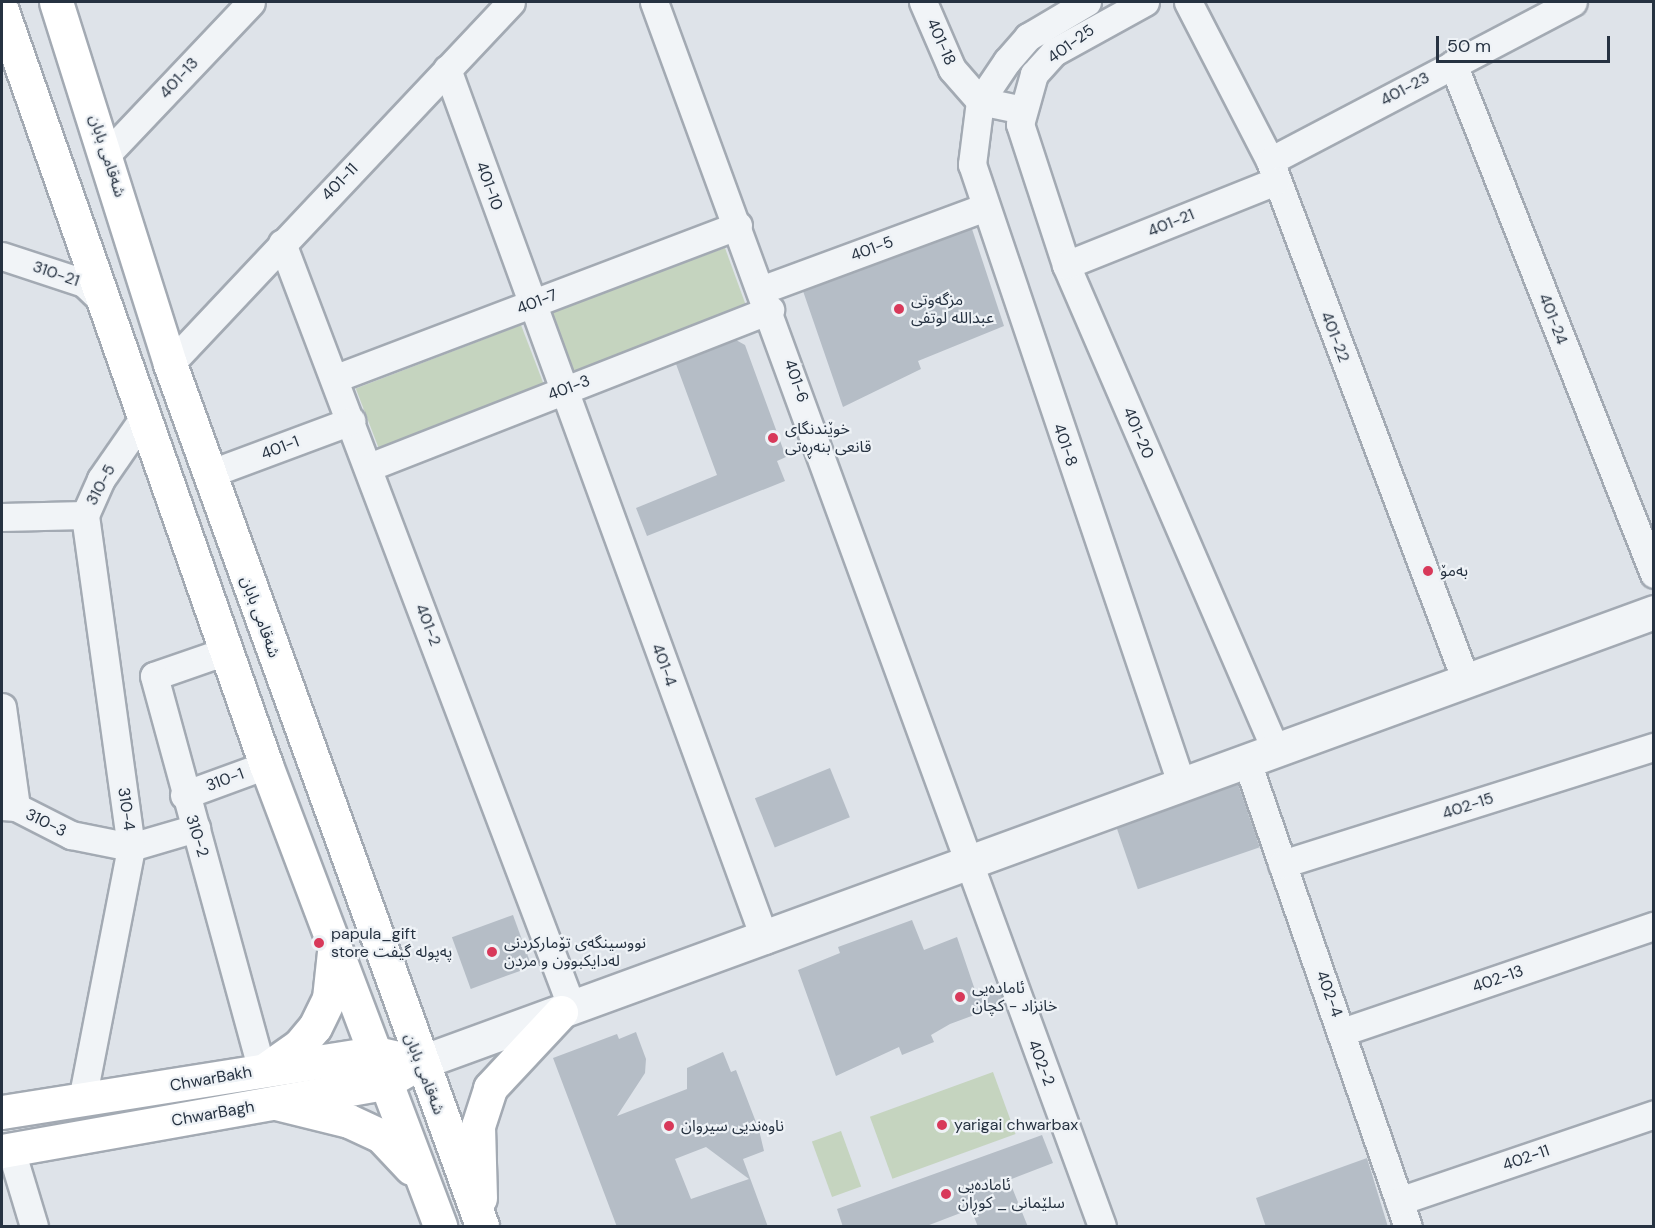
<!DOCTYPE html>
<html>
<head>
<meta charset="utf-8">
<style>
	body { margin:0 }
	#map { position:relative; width:1655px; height:1228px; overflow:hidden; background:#dee3e9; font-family:"DM Sans","Noto Sans Arabic",sans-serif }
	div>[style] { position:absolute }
	.green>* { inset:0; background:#c5d4bf; transform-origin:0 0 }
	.building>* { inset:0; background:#b5bdc6; transform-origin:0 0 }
	.roads { filter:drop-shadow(2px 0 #a3aab3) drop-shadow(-2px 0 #a3aab3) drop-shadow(0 2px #a3aab3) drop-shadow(0 -2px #a3aab3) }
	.minor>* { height:27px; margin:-13.5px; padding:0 13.5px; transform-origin:13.5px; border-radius:13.5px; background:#f1f4f7 }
	.tertiary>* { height:33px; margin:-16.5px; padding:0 16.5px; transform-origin:16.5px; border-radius:16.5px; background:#f1f4f7 }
	.secondary>* { height:33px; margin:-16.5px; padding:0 16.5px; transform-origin:16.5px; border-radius:16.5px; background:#fff }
	.primary>* { height:33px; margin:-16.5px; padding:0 16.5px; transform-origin:16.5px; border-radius:16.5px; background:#fff }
	.dots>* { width:16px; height:16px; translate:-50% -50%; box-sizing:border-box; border:3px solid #eef2f6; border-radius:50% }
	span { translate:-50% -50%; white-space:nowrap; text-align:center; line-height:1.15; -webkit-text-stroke:4.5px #eef2f6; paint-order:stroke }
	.street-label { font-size:16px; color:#263241 }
	.poi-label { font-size:16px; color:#263241 }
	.left { translate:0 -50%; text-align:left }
	.frame { position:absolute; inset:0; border:3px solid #263241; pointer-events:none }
	.scale { position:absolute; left:1436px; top:36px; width:174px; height:27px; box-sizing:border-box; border:3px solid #263241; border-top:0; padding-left:8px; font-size:18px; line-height:21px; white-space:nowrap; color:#263241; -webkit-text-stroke:4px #eef2f6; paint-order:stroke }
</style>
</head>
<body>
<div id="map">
	<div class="green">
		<div style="left:725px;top:248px;width:65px;height:189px;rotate:70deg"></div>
		<div style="left:521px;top:325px;width:65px;height:177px;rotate:69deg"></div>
		<div style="left:993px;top:1072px;width:66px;height:131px;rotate:70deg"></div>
		<div style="left:841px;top:1131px;width:59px;height:31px;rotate:70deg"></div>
	</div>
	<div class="building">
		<div style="clip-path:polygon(972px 229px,1004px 326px,918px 361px,921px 369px,843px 407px,803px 291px)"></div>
		<div style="clip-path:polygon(736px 340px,745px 345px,786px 457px,777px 461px,785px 481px,647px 536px,636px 508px,717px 475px,676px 364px)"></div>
		<div style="left:830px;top:768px;width:53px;height:81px;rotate:68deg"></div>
		<div style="left:1238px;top:784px;width:67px;height:129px;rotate:71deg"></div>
		<div style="left:513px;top:915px;width:55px;height:65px;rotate:70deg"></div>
		<div style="clip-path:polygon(912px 920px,924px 950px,957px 937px,977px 996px,998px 988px,1004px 1004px,950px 1024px,931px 1035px,934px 1042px,902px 1055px,899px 1047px,836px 1076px,798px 970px,840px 953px,838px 947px)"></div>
		<div style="clip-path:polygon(evenodd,636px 1032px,646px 1059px,645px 1073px,617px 1116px,687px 1089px,687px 1068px,723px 1052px,731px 1072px,736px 1070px,759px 1130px,764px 1151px,743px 1159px,768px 1227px,617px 1227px,553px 1058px,617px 1034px,619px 1039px,636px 1032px,706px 1147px,749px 1179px,691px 1199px,675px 1159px,706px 1147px)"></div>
		<div style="clip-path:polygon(1042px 1135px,1053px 1163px,1009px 1180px,1028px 1227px,978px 1227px,971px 1209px,924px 1227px,843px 1227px,837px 1209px)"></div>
		<div style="clip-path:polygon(1367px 1158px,1388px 1227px,1266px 1227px,1256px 1198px)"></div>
	</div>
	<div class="roads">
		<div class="minor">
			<div style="left:654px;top:2px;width:1303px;rotate:69.9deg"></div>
			<div style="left:923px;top:2px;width:73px;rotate:66.6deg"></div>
			<div style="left:952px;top:69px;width:43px;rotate:48.8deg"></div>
			<div style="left:980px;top:101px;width:44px;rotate:11.8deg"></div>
			<div style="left:1087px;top:2px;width:69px;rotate:149.3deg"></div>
			<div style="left:1028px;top:37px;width:32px;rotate:131deg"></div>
			<div style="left:1007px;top:61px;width:48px;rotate:124deg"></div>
			<div style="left:980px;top:101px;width:64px;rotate:97.2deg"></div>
			<div style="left:972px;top:164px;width:656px;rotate:71.34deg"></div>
			<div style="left:1145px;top:2px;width:104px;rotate:151.2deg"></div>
			<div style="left:1054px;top:52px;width:30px;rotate:132deg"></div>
			<div style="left:1034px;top:74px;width:52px;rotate:105.6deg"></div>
			<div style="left:1020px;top:124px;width:148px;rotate:71.9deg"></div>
			<div style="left:1066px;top:265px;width:529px;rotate:66.63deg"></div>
			<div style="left:1188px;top:2px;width:179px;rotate:62.7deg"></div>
			<div style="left:1270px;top:161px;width:556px;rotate:69.35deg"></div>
			<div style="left:1453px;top:64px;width:548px;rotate:68.49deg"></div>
			<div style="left:447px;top:69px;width:927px;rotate:69.94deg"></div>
			<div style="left:107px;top:154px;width:209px;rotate:-46.5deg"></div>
			<div style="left:1270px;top:161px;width:342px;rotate:-27.7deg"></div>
			<div style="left:282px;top:243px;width:818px;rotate:69.24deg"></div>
			<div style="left:2px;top:256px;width:86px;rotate:18.2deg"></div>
			<div style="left:84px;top:283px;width:28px;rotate:44deg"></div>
			<div style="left:1066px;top:265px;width:226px;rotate:-21.8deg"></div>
			<div style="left:761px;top:290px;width:237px;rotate:-20.3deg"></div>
			<div style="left:170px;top:364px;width:497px;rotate:-46.7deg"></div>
			<div style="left:336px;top:378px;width:430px;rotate:-20.8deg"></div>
			<div style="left:369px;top:467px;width:431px;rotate:-21.4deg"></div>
			<div style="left:209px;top:474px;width:152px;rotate:-20.5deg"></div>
			<div style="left:2px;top:517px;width:83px;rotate:-1.4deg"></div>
			<div style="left:85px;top:515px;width:39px;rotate:-66deg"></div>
			<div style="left:101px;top:479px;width:75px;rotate:-55.3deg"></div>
			<div style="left:226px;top:651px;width:76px;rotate:160.9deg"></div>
			<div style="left:154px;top:676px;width:409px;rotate:74.7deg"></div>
			<div style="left:2px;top:707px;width:101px;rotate:82deg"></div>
			<div style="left:1247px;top:762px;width:491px;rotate:70.9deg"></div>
			<div style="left:184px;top:795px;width:87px;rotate:-20.1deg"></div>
			<div style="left:2px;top:806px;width:14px;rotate:4deg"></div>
			<div style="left:16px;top:807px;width:62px;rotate:27deg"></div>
			<div style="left:71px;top:835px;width:61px;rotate:11.3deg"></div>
			<div style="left:131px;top:847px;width:68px;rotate:-16.3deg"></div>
			<div style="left:1282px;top:864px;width:390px;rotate:-17.5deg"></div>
			<div style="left:1342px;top:1032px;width:330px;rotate:-18.8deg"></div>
			<div style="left:82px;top:1100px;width:258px;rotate:-79deg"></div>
			<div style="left:131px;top:847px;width:335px;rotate:-97.9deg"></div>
			<div style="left:11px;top:1150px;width:79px;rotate:73.2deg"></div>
			<div style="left:1399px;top:1201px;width:269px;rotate:-18.8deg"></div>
		</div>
		<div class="tertiary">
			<div style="left:419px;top:1063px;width:1315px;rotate:-20.06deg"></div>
		</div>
		<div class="secondary">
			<div style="left:2px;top:1112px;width:378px;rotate:-9deg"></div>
			<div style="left:375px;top:1053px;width:29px;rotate:12deg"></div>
			<div style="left:2px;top:1151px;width:388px;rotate:-10.1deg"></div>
			<div style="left:384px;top:1083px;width:40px;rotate:-29.7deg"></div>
		</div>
		<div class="primary">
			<div style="left:56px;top:2px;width:380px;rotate:72.5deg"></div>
			<div style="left:170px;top:364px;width:917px;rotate:70.1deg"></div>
			<div style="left:2px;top:11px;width:799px;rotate:70.7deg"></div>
			<div style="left:266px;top:765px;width:493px;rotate:69.3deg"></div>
			<div style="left:266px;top:1069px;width:39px;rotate:-35deg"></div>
			<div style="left:298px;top:1047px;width:26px;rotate:-50deg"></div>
			<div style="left:315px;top:1027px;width:32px;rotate:-64deg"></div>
			<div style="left:329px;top:998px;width:46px;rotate:-83.8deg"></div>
			<div style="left:276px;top:1103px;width:75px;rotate:13.9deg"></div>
			<div style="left:349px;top:1121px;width:35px;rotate:25deg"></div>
			<div style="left:381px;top:1136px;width:44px;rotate:46.8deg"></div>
			<div style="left:480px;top:1198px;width:72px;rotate:-91.6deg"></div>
			<div style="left:478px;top:1126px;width:40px;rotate:-72deg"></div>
			<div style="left:490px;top:1088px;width:104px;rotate:-46.9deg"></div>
		</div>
	</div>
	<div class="dots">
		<div style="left:899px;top:309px;background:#d8395a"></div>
		<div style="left:773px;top:438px;background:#d8395a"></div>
		<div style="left:1428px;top:571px;background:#d8395a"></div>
		<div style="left:319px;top:943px;background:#d8395a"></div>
		<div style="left:492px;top:952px;background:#d8395a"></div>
		<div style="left:960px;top:997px;background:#d8395a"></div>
		<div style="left:942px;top:1125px;background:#d8395a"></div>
		<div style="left:669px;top:1126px;background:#d8395a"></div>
		<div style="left:946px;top:1194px;background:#d8395a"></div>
	</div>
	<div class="street-label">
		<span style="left:941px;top:42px;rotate:66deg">401-18</span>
		<span style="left:1071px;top:44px;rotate:-36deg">401-25</span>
		<span style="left:179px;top:78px;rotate:-47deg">401-13</span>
		<span style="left:1405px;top:89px;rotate:-28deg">401-23</span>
		<span style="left:107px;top:156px;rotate:72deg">شەقامی بابان</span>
		<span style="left:340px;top:182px;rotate:-46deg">401-11</span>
		<span style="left:489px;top:186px;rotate:70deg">401-10</span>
		<span style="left:1171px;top:223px;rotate:-22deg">401-21</span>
		<span style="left:872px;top:249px;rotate:-20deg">401-5</span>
		<span style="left:56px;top:274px;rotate:19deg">310-21</span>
		<span style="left:537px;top:302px;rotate:-21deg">401-7</span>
		<span style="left:1553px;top:319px;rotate:69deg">401-24</span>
		<span style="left:1335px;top:337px;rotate:69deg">401-22</span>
		<span style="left:796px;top:381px;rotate:71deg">401-6</span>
		<span style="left:569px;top:388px;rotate:-21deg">401-3</span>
		<span style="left:1138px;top:433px;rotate:67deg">401-20</span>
		<span style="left:1065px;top:445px;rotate:71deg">401-8</span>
		<span style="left:280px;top:448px;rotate:-21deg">401-1</span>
		<span style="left:101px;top:485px;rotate:-62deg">310-5</span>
		<span style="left:260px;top:617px;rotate:70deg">شەقامی بابان</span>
		<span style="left:428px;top:625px;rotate:69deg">401-2</span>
		<span style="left:664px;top:665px;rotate:70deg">401-4</span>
		<span style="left:225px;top:780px;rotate:-20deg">310-1</span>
		<span style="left:1468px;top:806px;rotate:-18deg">402-15</span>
		<span style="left:126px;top:809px;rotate:82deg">310-4</span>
		<span style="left:46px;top:823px;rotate:26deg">310-3</span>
		<span style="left:197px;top:836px;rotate:73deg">310-2</span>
		<span style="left:1498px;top:979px;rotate:-19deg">402-13</span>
		<span style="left:1329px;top:994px;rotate:70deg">402-4</span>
		<span style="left:1041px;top:1063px;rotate:69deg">402-2</span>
		<span style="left:424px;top:1074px;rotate:69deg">شەقامی بابان</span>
		<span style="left:211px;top:1079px;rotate:-10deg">ChwarBakh</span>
		<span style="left:213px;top:1114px;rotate:-10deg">ChwarBagh</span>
		<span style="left:1526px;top:1158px;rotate:-19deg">402-11</span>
	</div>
	<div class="poi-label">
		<span class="left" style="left:911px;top:309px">مزگەوتی<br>عبداللە لوتفی</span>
		<span class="left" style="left:785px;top:438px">خوێندنگای<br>قانعی بنەڕەتی</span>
		<span class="left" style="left:1440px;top:571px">بەمۆ</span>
		<span class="left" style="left:331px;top:943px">papula_gift<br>store پەپولە گیفت</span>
		<span class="left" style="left:504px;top:952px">نووسینگەی تۆمارکردنی<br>لەدایکبوون و مردن</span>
		<span class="left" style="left:972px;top:997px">ئامادەیی<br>خانزاد - کچان</span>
		<span class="left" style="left:954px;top:1125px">yarigai chwarbax</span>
		<span class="left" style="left:681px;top:1126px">ناوەندیی سیروان</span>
		<span class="left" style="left:958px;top:1194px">ئامادەیی<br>سلێمانی _ کوڕان</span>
	</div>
	<div class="frame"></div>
	<div class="scale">50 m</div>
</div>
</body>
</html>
